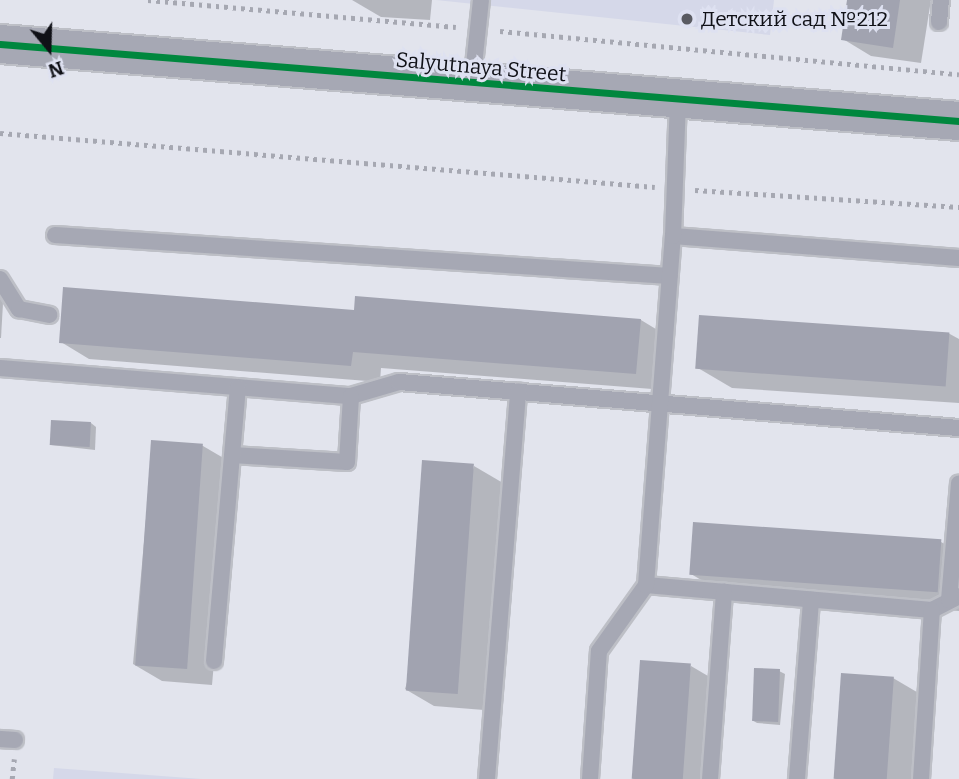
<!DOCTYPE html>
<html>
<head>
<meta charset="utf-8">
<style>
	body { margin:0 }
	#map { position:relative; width:959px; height:779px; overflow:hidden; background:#e2e4ed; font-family:Bitter,serif }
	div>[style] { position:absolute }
	.built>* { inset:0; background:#d5d8e9 }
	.shadow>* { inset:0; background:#0003 }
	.building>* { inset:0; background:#a1a3b0; transform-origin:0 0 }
	.path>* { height:4.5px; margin-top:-2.25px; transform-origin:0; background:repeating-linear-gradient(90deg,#a6a8b2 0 3.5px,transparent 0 8.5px) }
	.roads { filter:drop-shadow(2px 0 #bdbfc6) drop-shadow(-2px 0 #bdbfc6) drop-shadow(0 2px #bdbfc6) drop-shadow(0 -2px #bdbfc6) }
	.service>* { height:16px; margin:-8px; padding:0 8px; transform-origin:8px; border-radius:8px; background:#a6a8b4 }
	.tertiary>* { height:38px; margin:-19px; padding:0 19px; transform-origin:19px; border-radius:19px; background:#a6a8b4 }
	.cycleway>* { height:7px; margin:-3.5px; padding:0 3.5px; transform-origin:3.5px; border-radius:3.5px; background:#00873e }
	.dots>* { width:19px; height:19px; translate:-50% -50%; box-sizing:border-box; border:4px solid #dee1f1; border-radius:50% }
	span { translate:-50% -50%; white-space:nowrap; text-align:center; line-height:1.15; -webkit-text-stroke:6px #dee1f1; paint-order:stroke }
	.poi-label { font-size:21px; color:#101117 }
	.left { translate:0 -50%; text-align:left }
	.street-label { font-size:21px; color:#101117 }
	.north { position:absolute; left:14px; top:14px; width:70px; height:70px; -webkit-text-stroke:5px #dee1f1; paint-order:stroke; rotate:161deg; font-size:19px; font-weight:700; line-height:28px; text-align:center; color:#101117 }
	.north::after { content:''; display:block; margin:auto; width:24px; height:32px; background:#101117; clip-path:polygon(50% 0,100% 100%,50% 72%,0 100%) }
</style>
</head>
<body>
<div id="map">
	<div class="built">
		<div style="clip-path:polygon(436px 0,774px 0,770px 35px)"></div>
		<div style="clip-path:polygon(54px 768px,202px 779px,53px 779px)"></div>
	</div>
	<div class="shadow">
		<div style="clip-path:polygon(352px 0,432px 0,430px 20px,381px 17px)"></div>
		<div style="clip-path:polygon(848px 0,931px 0,921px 63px,871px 56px,843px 39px)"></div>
		<div style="clip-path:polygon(0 283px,4px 286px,1px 338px,0 338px)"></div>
		<div style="clip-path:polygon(355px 312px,641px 320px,669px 337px,665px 390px,381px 368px,380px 382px,89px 359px,61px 342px)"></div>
		<div style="clip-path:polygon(948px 333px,959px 339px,959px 403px,732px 388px,698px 368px)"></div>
		<div style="clip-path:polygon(91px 423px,96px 427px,95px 450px,51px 445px)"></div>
		<div style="clip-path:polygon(153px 442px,203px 446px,232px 463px,212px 685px,162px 681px,133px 664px)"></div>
		<div style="clip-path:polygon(474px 466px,503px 483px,484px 710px,434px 706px,405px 689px)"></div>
		<div style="clip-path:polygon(941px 542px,959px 552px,959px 611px,725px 594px,691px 574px)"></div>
		<div style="clip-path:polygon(691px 666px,725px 686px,717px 779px,633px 779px)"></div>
		<div style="clip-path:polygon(779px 671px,785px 674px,780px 725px,757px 723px,752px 720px)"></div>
		<div style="clip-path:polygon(893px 678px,927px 698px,921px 779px,835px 779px)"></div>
	</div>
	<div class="building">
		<div style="clip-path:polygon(847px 0,900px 0,893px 48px,841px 40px)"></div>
		<div style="clip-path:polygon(63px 287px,354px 310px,355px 296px,641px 319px,636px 374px,353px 352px,351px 366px,59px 343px)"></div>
		<div style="left:699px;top:315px;width:251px;height:54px;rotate:4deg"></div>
		<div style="left:51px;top:420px;width:40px;height:25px;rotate:3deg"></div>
		<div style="left:151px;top:440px;width:52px;height:226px;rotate:4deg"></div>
		<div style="left:422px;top:460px;width:52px;height:231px;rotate:4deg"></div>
		<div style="left:693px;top:522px;width:249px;height:53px;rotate:4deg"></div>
		<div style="left:640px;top:660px;width:51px;height:119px;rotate:4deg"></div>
		<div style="left:754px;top:668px;width:26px;height:53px;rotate:2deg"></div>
		<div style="left:841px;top:673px;width:53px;height:106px;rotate:4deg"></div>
	</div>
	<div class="path">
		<div style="left:148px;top:0;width:309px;rotate:5deg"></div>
		<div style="left:500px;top:31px;width:461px;rotate:5.4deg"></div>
		<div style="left:0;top:133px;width:657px;rotate:4.71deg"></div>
		<div style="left:695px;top:190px;width:265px;rotate:3.7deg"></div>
		<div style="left:12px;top:779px;width:20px;rotate:-84deg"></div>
	</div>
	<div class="roads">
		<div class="service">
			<div style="left:939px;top:22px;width:22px;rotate:-85deg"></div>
			<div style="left:472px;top:84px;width:84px;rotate:-83.9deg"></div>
			<div style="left:55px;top:235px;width:616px;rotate:3.81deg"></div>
			<div style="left:673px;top:236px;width:287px;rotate:4.4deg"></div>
			<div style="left:0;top:279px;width:36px;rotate:58deg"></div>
			<div style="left:19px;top:309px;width:31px;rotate:11deg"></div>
			<div style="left:0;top:368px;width:352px;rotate:4.6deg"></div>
			<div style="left:351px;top:396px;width:50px;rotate:-16.3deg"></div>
			<div style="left:399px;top:382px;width:562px;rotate:4.7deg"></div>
			<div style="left:232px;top:455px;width:115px;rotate:3.5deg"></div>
			<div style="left:347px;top:462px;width:66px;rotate:-86.5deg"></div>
			<div style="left:646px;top:585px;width:287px;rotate:5deg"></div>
			<div style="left:932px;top:610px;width:30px;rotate:-27deg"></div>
			<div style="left:949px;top:600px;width:117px;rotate:-85.1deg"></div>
			<div style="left:214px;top:661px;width:275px;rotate:-85deg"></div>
			<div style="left:0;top:739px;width:15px;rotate:4deg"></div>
			<div style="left:487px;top:779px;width:389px;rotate:-85.4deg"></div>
			<div style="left:590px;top:779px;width:128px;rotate:-86deg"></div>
			<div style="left:599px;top:651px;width:81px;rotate:-54.5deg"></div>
			<div style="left:646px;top:585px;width:350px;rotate:-85.6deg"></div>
			<div style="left:673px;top:236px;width:136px;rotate:-87.9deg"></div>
			<div style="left:710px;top:779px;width:188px;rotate:-85.7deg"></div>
			<div style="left:797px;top:779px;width:180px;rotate:-85.5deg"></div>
			<div style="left:921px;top:779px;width:169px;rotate:-86.3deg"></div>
		</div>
		<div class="tertiary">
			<div style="left:0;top:44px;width:962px;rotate:4.59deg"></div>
		</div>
	</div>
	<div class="cycleway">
		<div style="left:0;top:44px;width:962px;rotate:4.59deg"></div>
	</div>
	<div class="dots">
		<div style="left:687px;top:19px;background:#5a5b62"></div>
	</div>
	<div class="poi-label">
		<span class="left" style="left:701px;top:19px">Детский сад №212</span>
	</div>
	<div class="street-label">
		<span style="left:481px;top:67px;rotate:5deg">Salyutnaya Street</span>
	</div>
	<div class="north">N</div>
</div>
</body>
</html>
